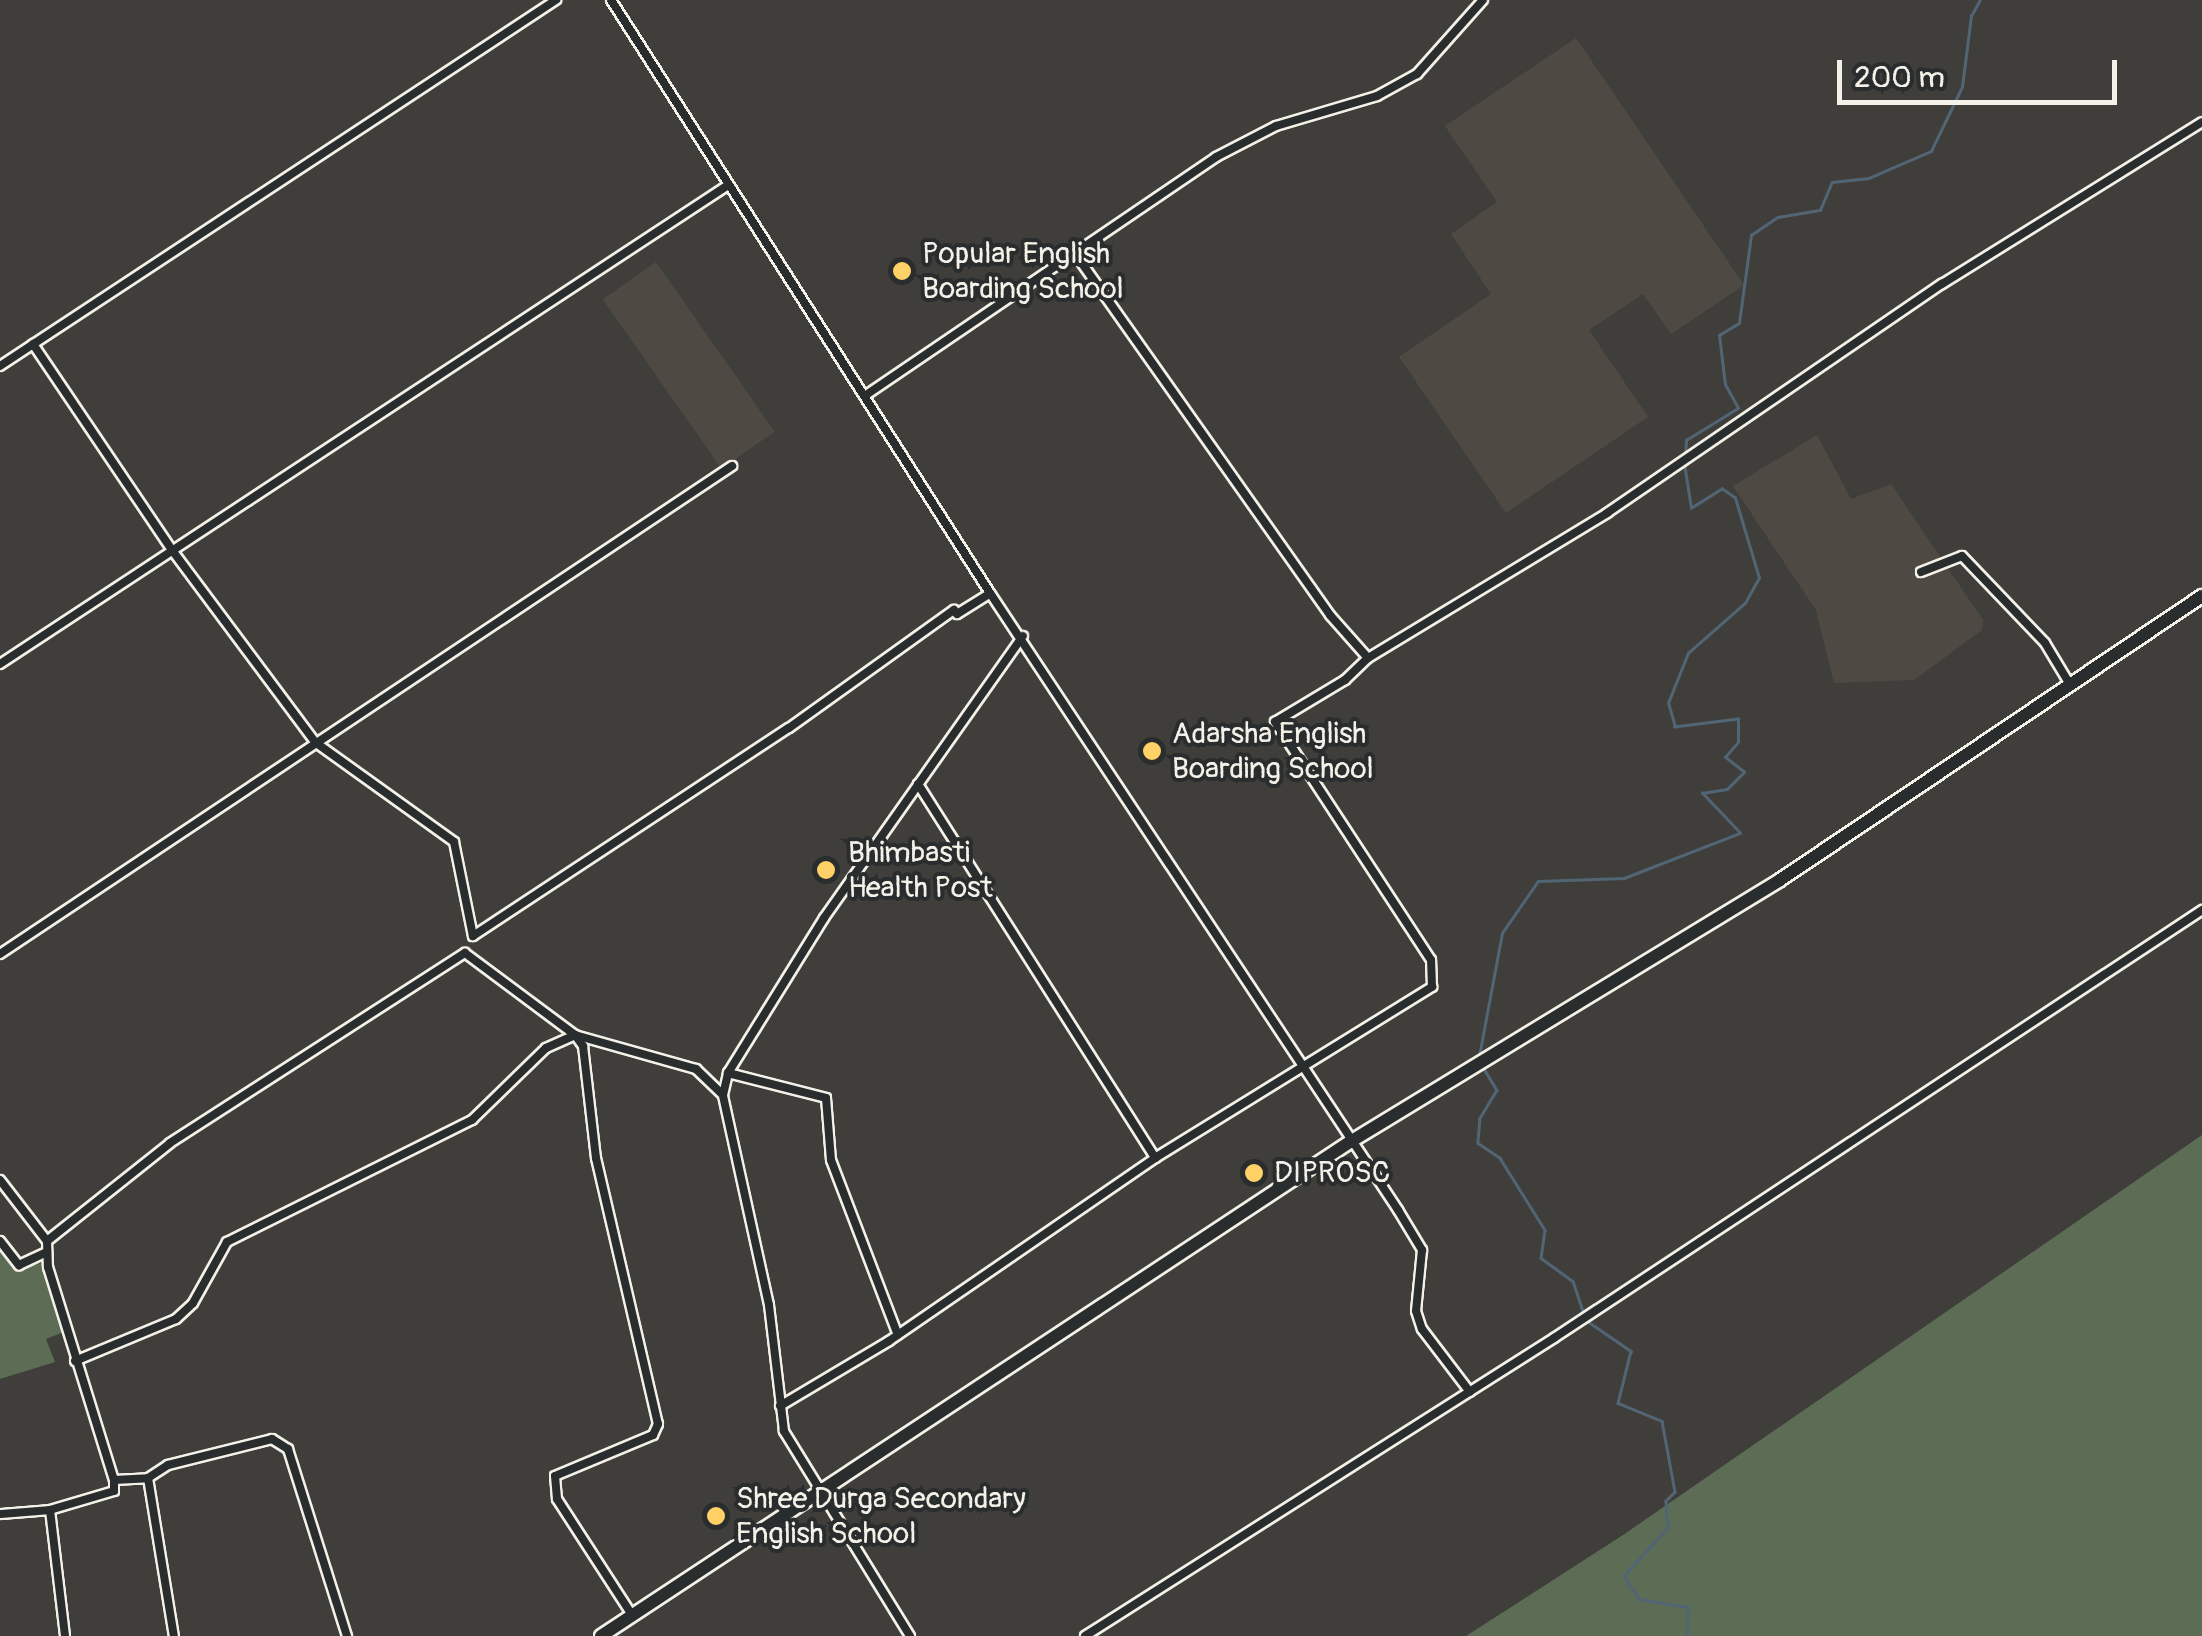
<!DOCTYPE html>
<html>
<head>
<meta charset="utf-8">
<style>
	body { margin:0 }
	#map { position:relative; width:2202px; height:1636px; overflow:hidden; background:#3f3e3a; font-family:Pangolin,sans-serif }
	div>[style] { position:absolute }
	.built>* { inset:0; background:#4e4a43; transform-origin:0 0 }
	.green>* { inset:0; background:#5c6c55 }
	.stream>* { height:2.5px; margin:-1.25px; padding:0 1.25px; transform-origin:1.25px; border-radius:1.25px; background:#516574 }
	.roads { filter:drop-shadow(2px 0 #f4f1e8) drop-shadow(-2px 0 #f4f1e8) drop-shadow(0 2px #f4f1e8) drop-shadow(0 -2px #f4f1e8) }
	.minor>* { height:8px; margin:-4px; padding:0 4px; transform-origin:4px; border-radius:4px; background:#2a2d2e }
	.primary>* { height:12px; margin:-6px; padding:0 6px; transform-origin:6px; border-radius:6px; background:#2a2d2e }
	.dots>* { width:28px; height:28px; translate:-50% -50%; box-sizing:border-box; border:5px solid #2a2d2e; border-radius:50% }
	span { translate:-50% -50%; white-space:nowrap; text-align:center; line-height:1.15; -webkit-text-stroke:8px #2a2d2e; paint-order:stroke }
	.poi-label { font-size:30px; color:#f4f1e8 }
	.left { translate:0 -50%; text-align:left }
	.scale { position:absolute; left:1837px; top:60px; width:280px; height:45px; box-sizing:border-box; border:5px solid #f4f1e8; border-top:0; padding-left:12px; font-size:30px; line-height:35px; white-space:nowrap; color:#f4f1e8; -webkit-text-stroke:8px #2a2d2e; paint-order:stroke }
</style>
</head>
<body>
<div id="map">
	<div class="built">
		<div style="clip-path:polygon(1576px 38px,1744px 285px,1671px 334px,1643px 294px,1589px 330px,1648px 417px,1506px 513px,1399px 357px,1491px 294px,1451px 234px,1497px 202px,1445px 126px)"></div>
		<div style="left:656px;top:262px;width:207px;height:65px;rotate:55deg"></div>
		<div style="clip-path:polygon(1817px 435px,1851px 499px,1891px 484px,1983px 620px,1982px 630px,1914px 680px,1834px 683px,1816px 610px,1733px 486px)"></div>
	</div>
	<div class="green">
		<div style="clip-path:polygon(2202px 1135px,2202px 1636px,1466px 1636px,1623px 1535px)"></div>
		<div style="clip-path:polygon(0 1247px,17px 1270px,42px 1263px,64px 1332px,46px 1339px,55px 1362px,0 1379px)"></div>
	</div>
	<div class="stream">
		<div style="left:1685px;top:456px;width:16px;rotate:-86deg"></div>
		<div style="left:1686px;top:440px;width:61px;rotate:-31.6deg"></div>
		<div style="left:1738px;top:408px;width:26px;rotate:-119deg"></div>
		<div style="left:1725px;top:385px;width:50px;rotate:-96.8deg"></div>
		<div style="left:1719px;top:335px;width:23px;rotate:-31deg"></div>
		<div style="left:1739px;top:323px;width:89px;rotate:-82.2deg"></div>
		<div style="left:1751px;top:235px;width:32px;rotate:-34deg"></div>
		<div style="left:1778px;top:217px;width:43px;rotate:-9.5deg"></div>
		<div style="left:1820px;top:210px;width:30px;rotate:-67deg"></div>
		<div style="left:1832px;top:182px;width:37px;rotate:-6deg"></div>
		<div style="left:1869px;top:178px;width:68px;rotate:-23.5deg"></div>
		<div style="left:1931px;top:151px;width:71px;rotate:-64.2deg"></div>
		<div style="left:1962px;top:87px;width:72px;rotate:-82.8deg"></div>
		<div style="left:1971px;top:16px;width:18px;rotate:-61deg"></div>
		<div style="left:1479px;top:1056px;width:125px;rotate:-79.4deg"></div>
		<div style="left:1502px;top:933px;width:63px;rotate:-55.3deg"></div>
		<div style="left:1538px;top:881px;width:86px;rotate:-2deg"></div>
		<div style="left:1624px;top:878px;width:124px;rotate:-21.2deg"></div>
		<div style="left:1740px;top:833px;width:55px;rotate:-133.5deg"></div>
		<div style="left:1702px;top:793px;width:25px;rotate:-9deg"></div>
		<div style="left:1727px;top:789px;width:24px;rotate:-45deg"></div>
		<div style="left:1744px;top:772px;width:24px;rotate:-142deg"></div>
		<div style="left:1725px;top:757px;width:20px;rotate:-49deg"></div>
		<div style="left:1738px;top:742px;width:23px;rotate:-90deg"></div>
		<div style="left:1738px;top:719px;width:64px;rotate:172.8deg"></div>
		<div style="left:1675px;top:727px;width:25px;rotate:-106deg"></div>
		<div style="left:1668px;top:703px;width:54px;rotate:-68.2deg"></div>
		<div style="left:1688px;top:653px;width:76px;rotate:-41.3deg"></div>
		<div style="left:1745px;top:603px;width:29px;rotate:-61deg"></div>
		<div style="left:1759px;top:578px;width:84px;rotate:-106.7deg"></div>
		<div style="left:1735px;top:498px;width:16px;rotate:-145deg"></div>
		<div style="left:1722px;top:489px;width:36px;rotate:148deg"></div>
		<div style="left:1691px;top:508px;width:45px;rotate:-99deg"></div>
		<div style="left:1483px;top:1067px;width:27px;rotate:59deg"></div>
		<div style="left:1497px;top:1090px;width:33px;rotate:121deg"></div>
		<div style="left:1480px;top:1118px;width:25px;rotate:95deg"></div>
		<div style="left:1478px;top:1143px;width:27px;rotate:34deg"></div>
		<div style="left:1500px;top:1158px;width:85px;rotate:58deg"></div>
		<div style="left:1545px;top:1230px;width:28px;rotate:98deg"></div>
		<div style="left:1541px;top:1258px;width:39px;rotate:36deg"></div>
		<div style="left:1573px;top:1281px;width:41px;rotate:71.6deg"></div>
		<div style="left:1586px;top:1320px;width:55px;rotate:34.6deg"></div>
		<div style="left:1631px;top:1351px;width:54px;rotate:104deg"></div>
		<div style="left:1618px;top:1403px;width:48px;rotate:22.2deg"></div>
		<div style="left:1662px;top:1421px;width:72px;rotate:79.6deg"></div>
		<div style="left:1675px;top:1492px;width:13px;rotate:135deg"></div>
		<div style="left:1666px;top:1501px;width:27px;rotate:86deg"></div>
		<div style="left:1668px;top:1528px;width:65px;rotate:132.5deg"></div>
		<div style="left:1624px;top:1576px;width:27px;rotate:57deg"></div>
		<div style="left:1639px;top:1599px;width:50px;rotate:9.3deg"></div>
		<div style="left:1688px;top:1607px;width:29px;rotate:92deg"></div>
	</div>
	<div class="roads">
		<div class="minor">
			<div style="left:611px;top:0;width:704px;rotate:57.42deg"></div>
			<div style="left:990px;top:593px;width:740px;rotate:56.52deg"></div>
			<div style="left:1398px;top:1210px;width:47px;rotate:59deg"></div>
			<div style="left:1422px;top:1250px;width:61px;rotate:95.6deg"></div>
			<div style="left:1416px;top:1311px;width:19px;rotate:72deg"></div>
			<div style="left:1422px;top:1329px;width:79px;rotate:52.7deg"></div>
			<div style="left:33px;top:344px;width:249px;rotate:56deg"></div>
			<div style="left:172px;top:550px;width:239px;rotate:53.3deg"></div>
			<div style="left:315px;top:742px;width:171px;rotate:35.7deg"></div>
			<div style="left:454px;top:842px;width:96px;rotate:78.6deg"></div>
			<div style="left:473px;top:936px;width:378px;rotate:-33.4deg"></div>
			<div style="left:789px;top:728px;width:203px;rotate:-35.6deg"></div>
			<div style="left:954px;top:610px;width:5px;rotate:53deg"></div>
			<div style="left:957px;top:614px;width:39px;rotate:-32deg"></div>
			<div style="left:0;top:366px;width:666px;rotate:-33.36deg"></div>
			<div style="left:866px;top:395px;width:423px;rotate:-34.2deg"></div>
			<div style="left:1216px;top:157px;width:68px;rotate:-27.3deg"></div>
			<div style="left:1276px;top:126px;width:105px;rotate:-16.5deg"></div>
			<div style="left:1377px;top:96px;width:46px;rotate:-28.8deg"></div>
			<div style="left:1417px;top:74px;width:99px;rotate:-48.3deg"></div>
			<div style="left:1921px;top:572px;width:44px;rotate:-21.3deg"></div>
			<div style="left:1962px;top:556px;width:120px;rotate:46.3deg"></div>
			<div style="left:2045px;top:643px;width:47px;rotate:59deg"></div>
			<div style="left:1368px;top:658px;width:280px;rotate:-31.2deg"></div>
			<div style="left:1607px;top:513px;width:406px;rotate:-34.4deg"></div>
			<div style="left:1942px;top:284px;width:306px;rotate:-31.9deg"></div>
			<div style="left:0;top:664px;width:871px;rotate:-33.34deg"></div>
			<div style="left:918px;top:784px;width:443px;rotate:57.6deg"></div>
			<div style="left:0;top:954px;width:880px;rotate:-33.69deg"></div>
			<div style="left:728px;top:1073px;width:101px;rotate:14.3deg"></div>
			<div style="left:826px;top:1098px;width:62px;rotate:85.4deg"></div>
			<div style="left:831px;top:1160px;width:187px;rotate:69.1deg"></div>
			<div style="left:0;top:1180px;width:77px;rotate:52.4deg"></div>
			<div style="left:47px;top:1241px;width:26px;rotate:88deg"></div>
			<div style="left:48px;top:1267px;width:223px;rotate:72.8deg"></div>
			<div style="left:114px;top:1480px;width:11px;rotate:90deg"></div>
			<div style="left:114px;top:1491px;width:67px;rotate:163.5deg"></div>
			<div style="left:50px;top:1510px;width:127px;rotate:83.2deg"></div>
			<div style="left:0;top:1241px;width:31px;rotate:52deg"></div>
			<div style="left:19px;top:1265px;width:31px;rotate:-25deg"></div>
			<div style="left:47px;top:1241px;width:157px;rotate:-38.5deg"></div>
			<div style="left:170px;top:1143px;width:351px;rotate:-32.8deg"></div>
			<div style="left:465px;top:953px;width:137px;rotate:36.7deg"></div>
			<div style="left:575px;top:1035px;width:126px;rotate:15.7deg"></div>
			<div style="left:696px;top:1069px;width:37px;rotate:44deg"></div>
			<div style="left:75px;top:1361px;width:109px;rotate:-22.6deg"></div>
			<div style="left:176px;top:1319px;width:23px;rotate:-43deg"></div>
			<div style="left:193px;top:1303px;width:70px;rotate:-60.9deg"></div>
			<div style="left:227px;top:1242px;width:274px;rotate:-26.5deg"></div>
			<div style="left:472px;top:1120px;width:103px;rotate:-44.2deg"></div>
			<div style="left:546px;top:1048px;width:32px;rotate:-24deg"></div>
			<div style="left:575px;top:1035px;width:14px;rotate:54deg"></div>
			<div style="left:583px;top:1046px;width:113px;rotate:83.4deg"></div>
			<div style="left:596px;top:1158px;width:273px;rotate:76.9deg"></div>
			<div style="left:658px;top:1424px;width:12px;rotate:114deg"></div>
			<div style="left:653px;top:1435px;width:106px;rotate:157.3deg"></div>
			<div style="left:555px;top:1476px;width:23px;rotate:85deg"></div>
			<div style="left:557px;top:1499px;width:138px;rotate:57.1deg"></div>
			<div style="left:780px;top:1406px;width:127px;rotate:-30.8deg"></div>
			<div style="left:889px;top:1341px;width:323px;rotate:-34.5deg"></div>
			<div style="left:1155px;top:1158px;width:326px;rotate:-31.7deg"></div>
			<div style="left:1432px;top:987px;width:27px;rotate:-92deg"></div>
			<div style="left:1431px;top:960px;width:285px;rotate:-123.2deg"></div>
			<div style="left:1275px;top:722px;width:82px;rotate:-31deg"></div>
			<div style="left:1345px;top:680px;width:32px;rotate:-44deg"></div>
			<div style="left:1368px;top:658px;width:57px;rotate:-131.5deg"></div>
			<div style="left:1330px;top:615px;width:441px;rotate:-125.2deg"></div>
			<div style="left:148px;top:1478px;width:160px;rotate:80.7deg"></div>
			<div style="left:114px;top:1480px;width:34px;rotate:-3deg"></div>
			<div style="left:148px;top:1478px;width:24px;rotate:-33deg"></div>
			<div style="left:168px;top:1465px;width:107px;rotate:-14deg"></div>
			<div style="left:272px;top:1439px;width:19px;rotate:32deg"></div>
			<div style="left:288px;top:1449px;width:196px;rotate:72.5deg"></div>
			<div style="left:0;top:1514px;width:50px;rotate:-4.6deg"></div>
			<div style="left:910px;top:1636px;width:241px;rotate:-121.6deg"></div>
			<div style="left:784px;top:1431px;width:127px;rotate:-96.8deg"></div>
			<div style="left:769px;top:1305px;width:215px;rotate:-102.4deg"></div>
			<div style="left:723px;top:1095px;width:23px;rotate:-77deg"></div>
			<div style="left:728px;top:1073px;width:182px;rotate:-58.2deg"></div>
			<div style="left:824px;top:918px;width:345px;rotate:-54.8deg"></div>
			<div style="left:1085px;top:1636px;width:556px;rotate:-32.43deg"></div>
			<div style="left:1554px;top:1338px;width:777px;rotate:-33.44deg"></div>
		</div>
		<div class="primary">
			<div style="left:601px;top:1636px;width:897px;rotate:-33.41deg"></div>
			<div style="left:1350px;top:1142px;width:504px;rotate:-31.35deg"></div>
			<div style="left:1780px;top:880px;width:509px;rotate:-33.94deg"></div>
		</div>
	</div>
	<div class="dots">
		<div style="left:902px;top:271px;background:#ffd166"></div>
		<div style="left:1152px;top:751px;background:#ffd166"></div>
		<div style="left:826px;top:870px;background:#ffd166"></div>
		<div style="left:1254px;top:1173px;background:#ffd166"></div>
		<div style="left:716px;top:1516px;background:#ffd166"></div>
	</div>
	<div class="poi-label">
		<span class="left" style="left:922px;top:271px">Popular English<br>Boarding School</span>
		<span class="left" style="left:1172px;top:751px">Adarsha English<br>Boarding School</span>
		<span class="left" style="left:848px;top:870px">Bhimbasti<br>Health Post</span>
		<span class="left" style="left:1274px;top:1173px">DIPROSC</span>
		<span class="left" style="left:736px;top:1516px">Shree Durga Secondary<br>English School</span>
	</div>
	<div class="scale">200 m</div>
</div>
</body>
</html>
